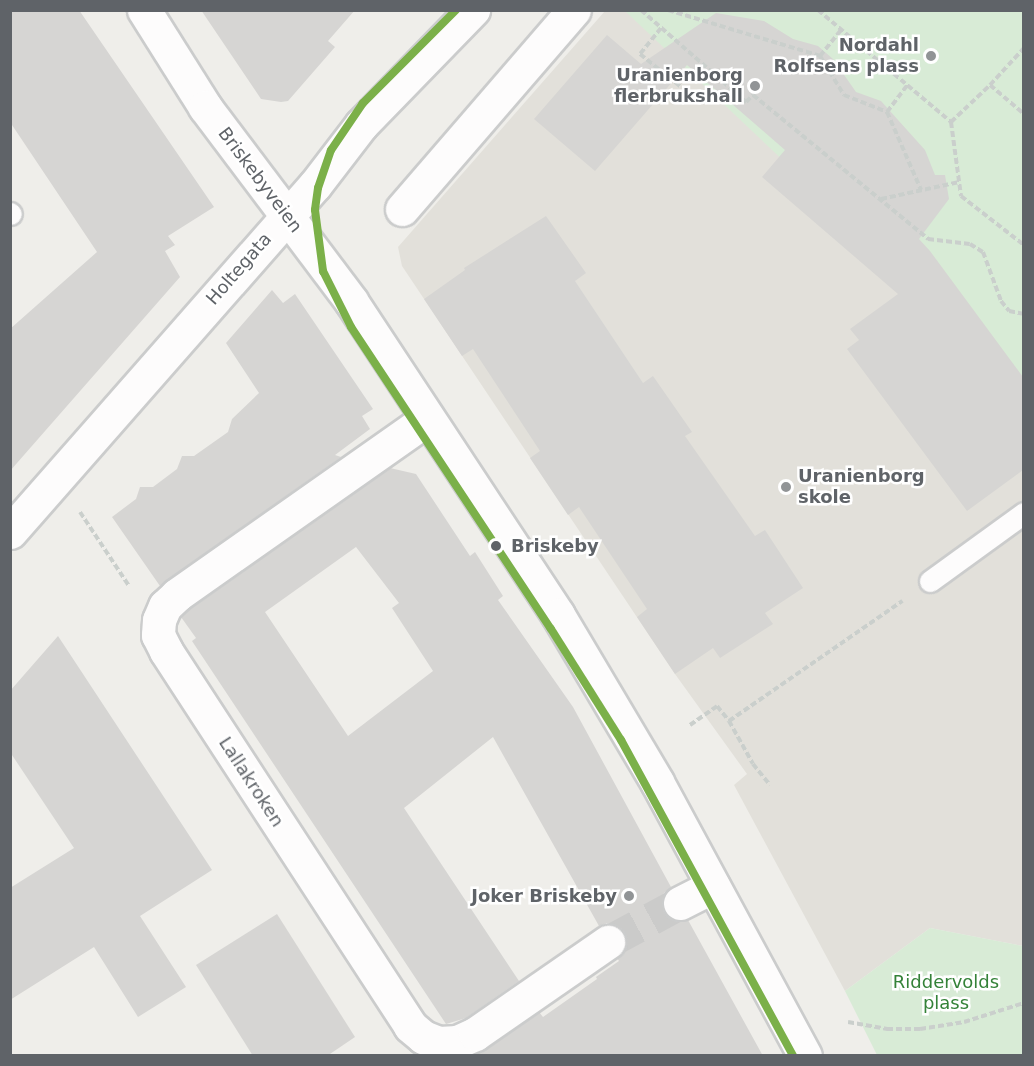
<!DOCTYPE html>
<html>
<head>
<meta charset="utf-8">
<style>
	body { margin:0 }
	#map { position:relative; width:1034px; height:1066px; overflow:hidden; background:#efeeea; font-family:"DejaVu Sans",sans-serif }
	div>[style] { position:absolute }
	.education>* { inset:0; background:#e2e0da }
	.green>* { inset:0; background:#d8ebd6 }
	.building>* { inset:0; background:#d6d5d3 }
	.minor-tunnel>* { height:33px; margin-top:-16.5px; transform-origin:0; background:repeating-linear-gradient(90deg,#cbcbca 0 33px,transparent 0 49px) }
	.path>* { height:4px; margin-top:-2px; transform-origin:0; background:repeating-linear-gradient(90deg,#cacfcc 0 6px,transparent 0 9px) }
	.roads { filter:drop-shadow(2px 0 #cbcccc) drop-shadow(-2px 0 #cbcccc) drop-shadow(0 2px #cbcccc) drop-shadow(0 -2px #cbcccc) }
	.service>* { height:21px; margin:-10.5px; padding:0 10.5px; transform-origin:10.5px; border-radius:10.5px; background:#fdfcfc }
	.minor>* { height:33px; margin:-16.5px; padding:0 16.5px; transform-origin:16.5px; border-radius:16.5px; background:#fdfcfc }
	.tram-1>* { height:8px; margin:-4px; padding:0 4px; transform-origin:4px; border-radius:4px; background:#7bb049 }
	.dots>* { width:16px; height:16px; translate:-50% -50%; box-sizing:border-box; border:3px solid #fff; border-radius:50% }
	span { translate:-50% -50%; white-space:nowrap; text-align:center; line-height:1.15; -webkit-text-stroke:5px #fff; paint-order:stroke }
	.poi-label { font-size:18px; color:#5f6368; font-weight:700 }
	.right { translate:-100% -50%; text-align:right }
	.left { translate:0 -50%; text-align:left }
	.street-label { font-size:18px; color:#5f6368 }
	.stop-label { font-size:18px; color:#5f6368; font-weight:700 }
	.park-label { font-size:18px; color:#348238 }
	.frame { position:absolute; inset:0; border:12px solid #5f6368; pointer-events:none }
</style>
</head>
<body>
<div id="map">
	<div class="education">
		<div style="clip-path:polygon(626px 10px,1023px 360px,1023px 946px,930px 928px,845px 991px,734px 785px,747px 774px,675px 674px,402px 266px,398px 247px,605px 11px)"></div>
	</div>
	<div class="green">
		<div style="clip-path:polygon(625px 11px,1023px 11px,1023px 387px)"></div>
		<div style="clip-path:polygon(930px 928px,1023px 946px,1023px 1055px,877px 1055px,845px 991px)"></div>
	</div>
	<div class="building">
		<div style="clip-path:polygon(10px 10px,79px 10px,214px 207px,168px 236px,175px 245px,165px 251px,180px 277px,10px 471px,10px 329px,97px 252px,10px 122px)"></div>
		<div style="clip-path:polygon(201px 10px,355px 10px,328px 41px,335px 47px,288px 101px,281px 102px,261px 99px)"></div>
		<div style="clip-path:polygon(716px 13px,764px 21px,793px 39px,818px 46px,833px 59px,856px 92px,881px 101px,925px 150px,935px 175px,945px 175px,949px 199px,919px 239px,930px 251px,1023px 377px,1023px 470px,967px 511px,847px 349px,859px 340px,850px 329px,898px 294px,762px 177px,785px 150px,687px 65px,595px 171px,534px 119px,607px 35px,641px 64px)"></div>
		<div style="clip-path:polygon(546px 216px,586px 273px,575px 281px,643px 383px,653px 376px,692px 432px,685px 436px,755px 536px,765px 530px,803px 588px,765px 613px,773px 624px,720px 658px,713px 648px,675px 674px,637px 617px,647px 609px,579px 507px,568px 515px,530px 458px,540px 451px,473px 349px,462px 356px,424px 299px,465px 270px,464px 268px)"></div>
		<div style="clip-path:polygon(272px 290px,283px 303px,295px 294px,373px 409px,362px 416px,370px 429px,335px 455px,341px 457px,160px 586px,112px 517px,136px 499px,140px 487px,153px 487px,177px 469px,182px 456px,194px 456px,228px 432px,232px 419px,259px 393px,226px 343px)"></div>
		<div style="clip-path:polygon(evenodd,390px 468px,416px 474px,470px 556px,475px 552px,503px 596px,498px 600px,573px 707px,671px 887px,664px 893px,661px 902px,664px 912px,669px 918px,679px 922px,688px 920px,763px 1056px,473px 1056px,539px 1012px,543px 1017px,597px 979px,596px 977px,619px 961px,617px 958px,625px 951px,627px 941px,624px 932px,617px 925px,607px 923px,599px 926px,493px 737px,404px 808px,519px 981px,466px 1018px,446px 1024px,192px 641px,196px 638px,181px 617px,189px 610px,390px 468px,356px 547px,399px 603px,392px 608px,433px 671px,348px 736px,265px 612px,356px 547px)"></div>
		<div style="clip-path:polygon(58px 636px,212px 870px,140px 916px,186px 987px,138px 1017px,94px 947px,10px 1000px,10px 888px,74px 848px,10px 752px,10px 691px)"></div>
		<div style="clip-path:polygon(277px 914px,355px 1037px,327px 1056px,253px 1056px,196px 965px)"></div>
	</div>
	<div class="minor-tunnel">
		<div style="left:608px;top:942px;width:82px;rotate:-28.4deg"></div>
	</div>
	<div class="path">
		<div style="left:641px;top:10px;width:140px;rotate:41.2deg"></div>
		<div style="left:746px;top:102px;width:10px;rotate:-45deg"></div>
		<div style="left:753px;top:95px;width:227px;rotate:39.4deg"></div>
		<div style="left:928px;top:239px;width:42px;rotate:6.8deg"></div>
		<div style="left:970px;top:244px;width:15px;rotate:32deg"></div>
		<div style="left:983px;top:252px;width:52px;rotate:69.8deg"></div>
		<div style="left:1001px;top:301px;width:13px;rotate:51deg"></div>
		<div style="left:1009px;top:311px;width:15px;rotate:11deg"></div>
		<div style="left:668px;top:10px;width:159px;rotate:16.8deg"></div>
		<div style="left:820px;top:56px;width:46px;rotate:58.4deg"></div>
		<div style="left:844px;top:95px;width:46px;rotate:21.6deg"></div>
		<div style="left:887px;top:112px;width:85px;rotate:66.4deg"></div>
		<div style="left:818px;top:10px;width:174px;rotate:40.1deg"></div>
		<div style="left:951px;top:122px;width:75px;rotate:82.3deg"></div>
		<div style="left:961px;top:196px;width:80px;rotate:37.9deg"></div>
		<div style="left:661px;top:28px;width:33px;rotate:129deg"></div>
		<div style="left:640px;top:54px;width:53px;rotate:38.8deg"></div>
		<div style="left:820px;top:56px;width:33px;rotate:-51deg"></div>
		<div style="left:990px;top:85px;width:45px;rotate:40.5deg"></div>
		<div style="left:887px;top:112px;width:34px;rotate:-53deg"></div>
		<div style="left:951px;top:122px;width:54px;rotate:-43.5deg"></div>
		<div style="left:990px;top:85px;width:50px;rotate:-47.4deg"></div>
		<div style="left:881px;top:199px;width:80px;rotate:-12.3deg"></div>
		<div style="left:80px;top:512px;width:89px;rotate:56.5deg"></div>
		<div style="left:729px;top:721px;width:49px;rotate:60.8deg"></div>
		<div style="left:753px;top:764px;width:27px;rotate:51deg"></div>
		<div style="left:690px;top:725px;width:33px;rotate:-35deg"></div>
		<div style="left:717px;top:706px;width:19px;rotate:51deg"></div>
		<div style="left:729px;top:721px;width:211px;rotate:-34.7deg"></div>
		<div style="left:848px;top:1022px;width:40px;rotate:10deg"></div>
		<div style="left:887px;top:1029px;width:33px"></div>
		<div style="left:920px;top:1029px;width:45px;rotate:-9deg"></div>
		<div style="left:964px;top:1022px;width:63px;rotate:-17.6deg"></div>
	</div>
	<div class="roads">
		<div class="service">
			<div style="left:10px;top:213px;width:1px;rotate:45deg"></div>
			<div style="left:930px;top:581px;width:116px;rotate:-35.9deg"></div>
		</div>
		<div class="minor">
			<div style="left:144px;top:10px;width:115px;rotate:57.8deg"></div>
			<div style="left:205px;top:107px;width:243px;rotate:53deg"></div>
			<div style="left:351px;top:301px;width:376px;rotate:56.6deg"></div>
			<div style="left:558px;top:615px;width:194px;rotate:59.3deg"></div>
			<div style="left:657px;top:782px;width:311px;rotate:61.6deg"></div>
			<div style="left:402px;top:209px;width:263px;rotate:-49.2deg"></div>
			<div style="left:427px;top:419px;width:306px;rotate:144.9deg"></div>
			<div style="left:177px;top:595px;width:16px;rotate:137deg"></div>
			<div style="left:165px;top:606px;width:15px;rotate:113deg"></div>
			<div style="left:159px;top:620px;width:15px;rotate:94deg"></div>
			<div style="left:158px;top:635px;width:18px;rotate:63deg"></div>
			<div style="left:166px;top:651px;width:447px;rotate:56.9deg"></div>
			<div style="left:410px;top:1026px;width:17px;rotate:40deg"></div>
			<div style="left:423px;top:1037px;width:17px;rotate:21deg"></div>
			<div style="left:439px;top:1043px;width:18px;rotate:-3deg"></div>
			<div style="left:457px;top:1042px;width:20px;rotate:-24deg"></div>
			<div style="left:475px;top:1034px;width:162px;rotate:-34.7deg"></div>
			<div style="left:10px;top:532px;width:462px;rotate:-48.7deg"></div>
			<div style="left:315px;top:185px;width:76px;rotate:-52.5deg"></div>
			<div style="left:361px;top:125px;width:161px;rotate:-45.8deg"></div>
			<div style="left:680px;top:903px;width:37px;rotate:-27deg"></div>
		</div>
	</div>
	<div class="tram-1">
		<div style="left:456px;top:10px;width:132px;rotate:135deg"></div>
		<div style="left:363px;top:103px;width:57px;rotate:124.2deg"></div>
		<div style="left:331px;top:150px;width:40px;rotate:108.9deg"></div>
		<div style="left:318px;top:188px;width:22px;rotate:98deg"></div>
		<div style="left:315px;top:210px;width:62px;rotate:82.5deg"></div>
		<div style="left:323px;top:271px;width:63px;rotate:63.4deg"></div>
		<div style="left:351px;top:327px;width:362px;rotate:56.5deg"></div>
		<div style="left:551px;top:629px;width:131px;rotate:57.8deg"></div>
		<div style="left:621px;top:740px;width:360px;rotate:61.4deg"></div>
	</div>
	<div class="dots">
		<div style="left:931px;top:56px;background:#919496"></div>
		<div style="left:755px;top:86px;background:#919496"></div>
		<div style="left:786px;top:487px;background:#919496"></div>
		<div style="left:496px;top:546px;background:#5f6368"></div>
		<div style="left:629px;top:896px;background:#919496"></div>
	</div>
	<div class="poi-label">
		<span class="right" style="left:919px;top:56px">Nordahl<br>Rolfsens plass</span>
		<span class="right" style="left:743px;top:86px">Uranienborg<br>flerbrukshall</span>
		<span class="left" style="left:798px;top:487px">Uranienborg<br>skole</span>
		<span class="right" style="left:617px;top:896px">Joker Briskeby</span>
	</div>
	<div class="street-label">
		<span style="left:260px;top:180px;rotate:53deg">Briskebyveien</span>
		<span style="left:239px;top:269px;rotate:-49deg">Holtegata</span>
		<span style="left:251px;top:782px;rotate:57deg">Lallakroken</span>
	</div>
	<div class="stop-label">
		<span class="left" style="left:511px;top:546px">Briskeby</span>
	</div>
	<div class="park-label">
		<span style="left:946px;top:993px">Riddervolds<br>plass</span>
	</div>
	<div class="frame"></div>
</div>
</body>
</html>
